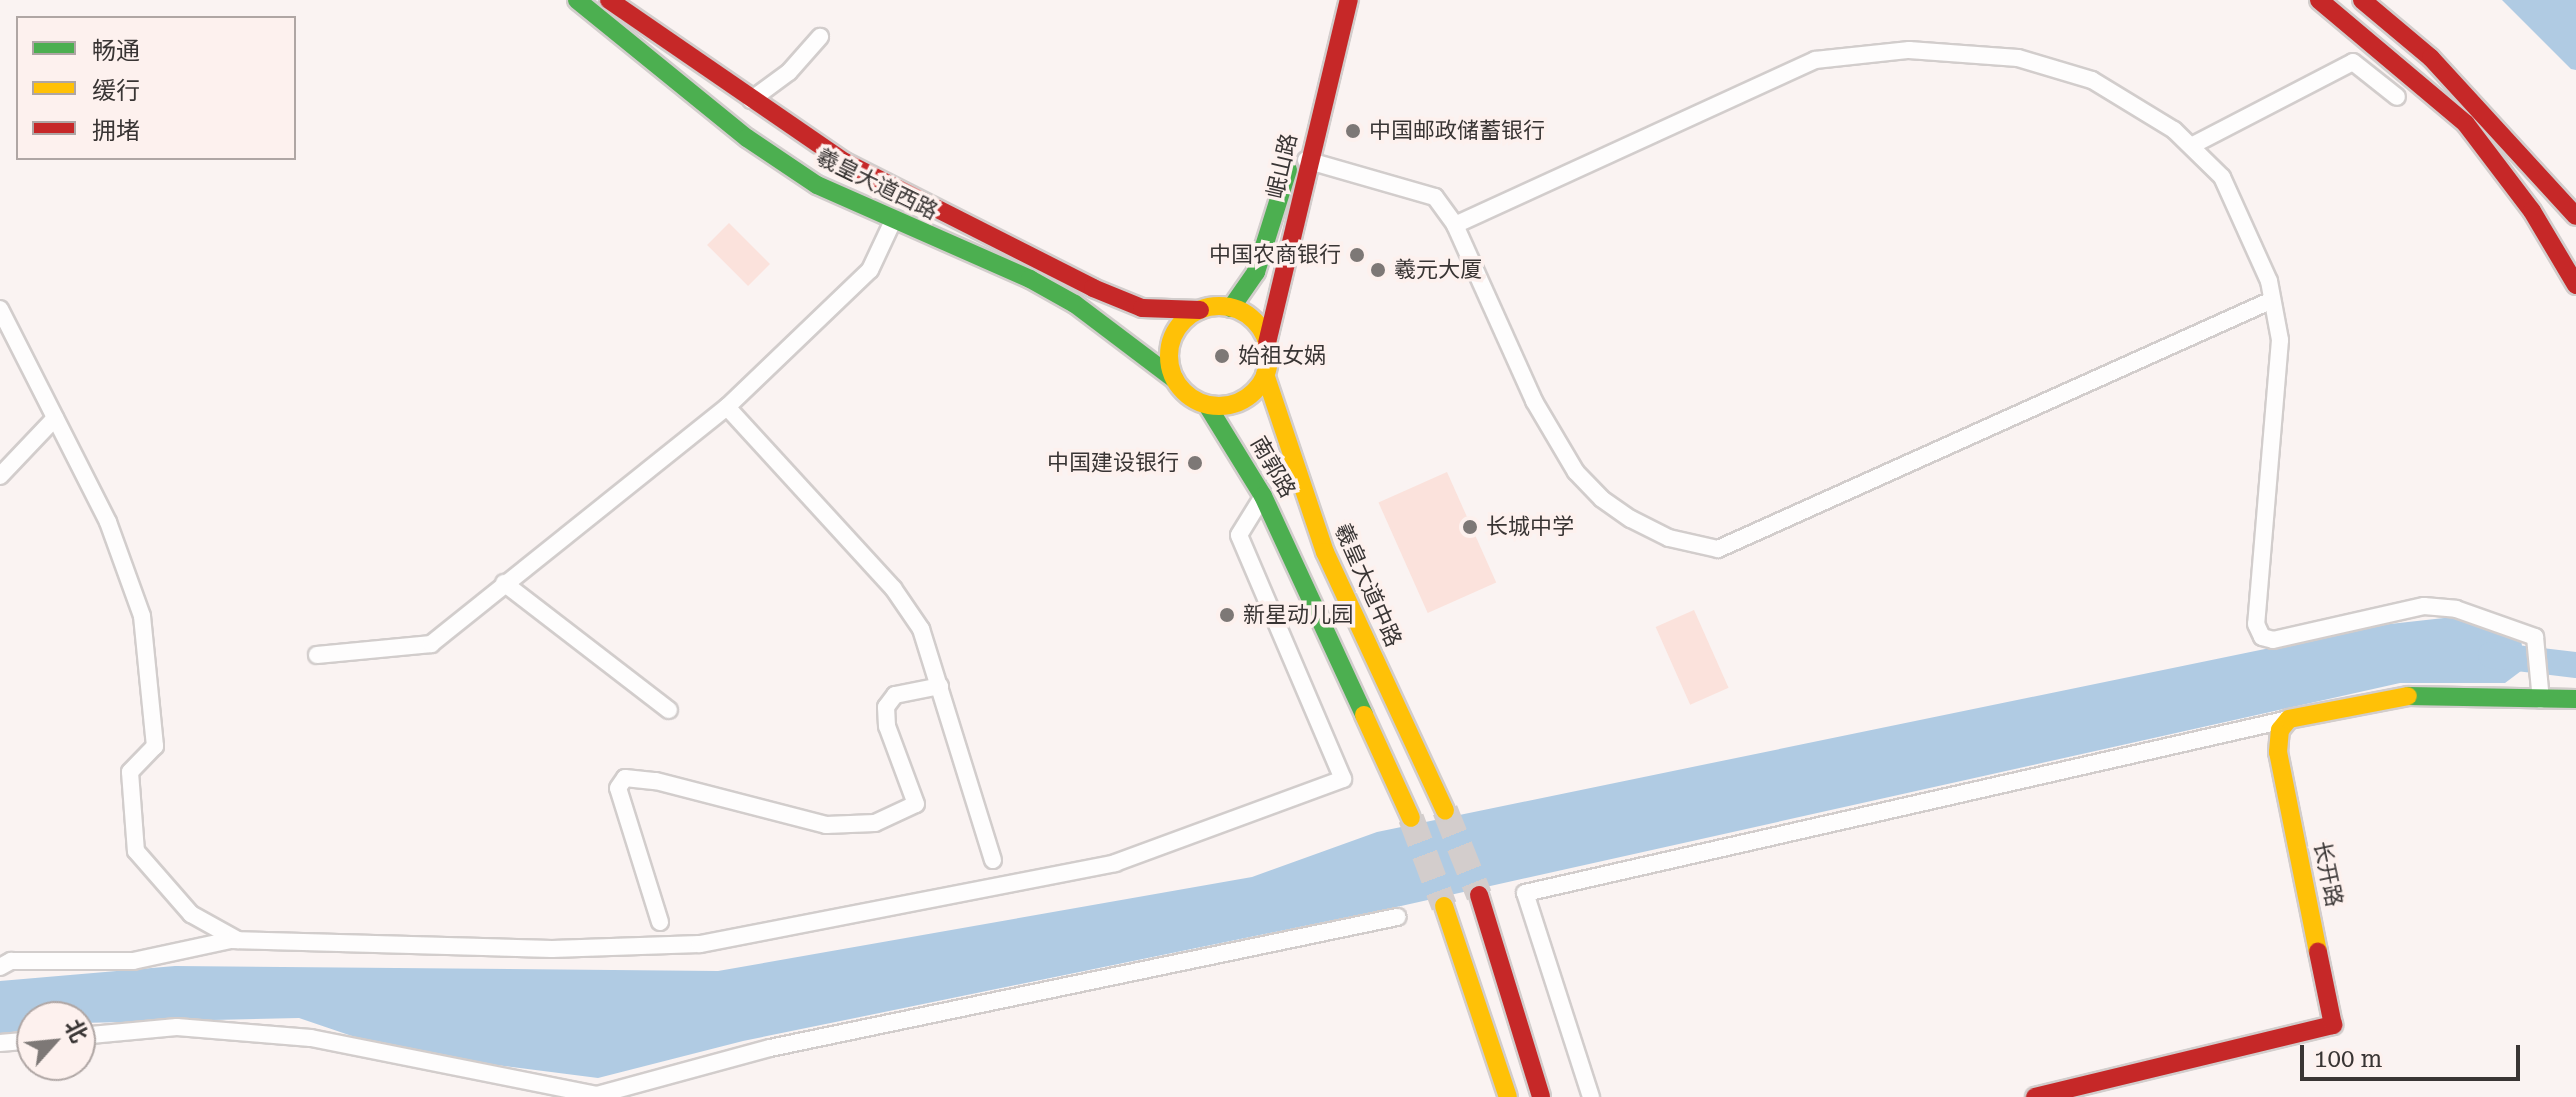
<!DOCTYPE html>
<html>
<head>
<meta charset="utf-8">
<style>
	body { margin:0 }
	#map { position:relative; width:2576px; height:1097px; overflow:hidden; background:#faf3f2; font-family:"Roboto Serif","Noto Sans SC",serif }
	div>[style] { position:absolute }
	.green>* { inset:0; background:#fbe2dc; transform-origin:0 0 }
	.water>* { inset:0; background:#b0cbe3 }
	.river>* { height:26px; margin:-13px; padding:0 13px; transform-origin:13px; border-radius:13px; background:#b0cbe3 }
	.primary-tunnel>* { height:26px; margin-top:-13px; transform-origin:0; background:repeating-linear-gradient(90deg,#d3cdcc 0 26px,transparent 0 39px) }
	.roads { filter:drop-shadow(2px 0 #d2cdcc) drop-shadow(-2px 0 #d2cdcc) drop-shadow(0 2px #d2cdcc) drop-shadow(0 -2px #d2cdcc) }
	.street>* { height:16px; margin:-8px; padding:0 8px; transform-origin:8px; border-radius:8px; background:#fefdfd }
	.fast>* { height:18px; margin:-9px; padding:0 9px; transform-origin:9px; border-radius:9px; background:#4caf50 }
	.slow>* { height:18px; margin:-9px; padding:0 9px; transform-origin:9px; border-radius:9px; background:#ffc107 }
	.slow>.ring { margin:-9px; padding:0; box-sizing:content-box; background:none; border:18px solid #ffc107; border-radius:50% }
	.jam>* { height:18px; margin:-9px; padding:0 9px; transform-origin:9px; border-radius:9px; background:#c62828 }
	.dots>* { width:22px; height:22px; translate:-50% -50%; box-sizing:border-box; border:4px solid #fdf1ee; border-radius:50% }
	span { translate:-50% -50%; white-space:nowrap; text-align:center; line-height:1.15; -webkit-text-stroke:7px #fdf1ee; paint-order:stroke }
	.poi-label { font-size:22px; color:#393534 }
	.left { translate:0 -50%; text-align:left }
	.right { translate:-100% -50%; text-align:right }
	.street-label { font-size:22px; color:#393534 }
	.legend { position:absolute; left:16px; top:16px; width:280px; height:144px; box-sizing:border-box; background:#fdf1ee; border:2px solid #afa6a4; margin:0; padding:10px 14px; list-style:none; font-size:24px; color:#393534 }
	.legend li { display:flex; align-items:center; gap:16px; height:40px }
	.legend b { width:40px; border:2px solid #afa6a4 }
	.north { position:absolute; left:16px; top:1001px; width:80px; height:80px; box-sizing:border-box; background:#fdf1ee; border:2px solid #afa6a4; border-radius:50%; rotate:63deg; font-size:22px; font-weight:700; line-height:32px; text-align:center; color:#393534 }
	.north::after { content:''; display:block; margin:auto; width:28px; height:36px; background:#7d7876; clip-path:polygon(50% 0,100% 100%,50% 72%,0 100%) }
	.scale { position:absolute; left:2300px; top:1045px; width:220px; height:36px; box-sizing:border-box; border:4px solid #393534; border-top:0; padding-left:10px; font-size:24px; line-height:28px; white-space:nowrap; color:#393534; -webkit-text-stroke:6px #fdf1ee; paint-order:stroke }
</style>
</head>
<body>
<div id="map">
	<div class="green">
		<div style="left:729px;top:223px;width:58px;height:31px;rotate:45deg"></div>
		<div style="left:1447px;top:472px;width:121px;height:75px;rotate:66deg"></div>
		<div style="left:1694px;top:610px;width:85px;height:42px;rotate:66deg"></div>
	</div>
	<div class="water">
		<div style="clip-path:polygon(2502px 0,2576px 0,2576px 70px,2571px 69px)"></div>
		<div style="clip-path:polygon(2453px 617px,2521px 639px,2525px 668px,2505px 683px,2400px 683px,1401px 906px,743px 1041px,598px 1078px,402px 1053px,299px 1018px,80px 1023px,80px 1017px,32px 1017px,32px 1029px,0 1034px,0 981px,175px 966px,718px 971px,1252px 877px,1377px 832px,2381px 625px)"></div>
	</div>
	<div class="river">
		<div style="left:2491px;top:655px;width:86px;rotate:6.7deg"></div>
	</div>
	<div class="primary-tunnel">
		<div style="left:1445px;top:810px;width:92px;rotate:68.2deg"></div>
		<div style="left:1411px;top:818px;width:94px;rotate:69.4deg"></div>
	</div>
	<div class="roads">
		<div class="street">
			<div style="left:751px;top:100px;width:47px;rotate:-36.4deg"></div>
			<div style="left:789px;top:72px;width:47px;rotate:-48.5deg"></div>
			<div style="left:2191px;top:146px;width:182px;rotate:-27.4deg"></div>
			<div style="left:2353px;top:62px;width:56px;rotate:38.5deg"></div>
			<div style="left:1306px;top:160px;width:134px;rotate:16deg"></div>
			<div style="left:1435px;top:197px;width:34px;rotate:54deg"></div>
			<div style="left:1455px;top:225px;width:193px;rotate:65.8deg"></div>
			<div style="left:1534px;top:401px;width:82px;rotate:59.4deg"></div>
			<div style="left:1576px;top:472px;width:37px;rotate:46deg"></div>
			<div style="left:1602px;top:499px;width:35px;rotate:35deg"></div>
			<div style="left:1631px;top:519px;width:42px;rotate:26.6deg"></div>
			<div style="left:1669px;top:538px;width:50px;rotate:12.7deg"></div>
			<div style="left:1718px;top:549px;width:607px;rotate:-24.2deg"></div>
			<div style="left:1455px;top:225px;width:396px;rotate:-24.6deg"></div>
			<div style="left:1815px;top:60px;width:95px;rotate:-6.1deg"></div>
			<div style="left:1909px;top:50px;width:109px;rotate:4.2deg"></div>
			<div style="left:2018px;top:58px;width:77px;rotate:16.6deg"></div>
			<div style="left:2092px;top:80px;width:96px;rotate:31.4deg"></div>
			<div style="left:2174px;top:130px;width:67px;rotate:44.4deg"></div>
			<div style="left:2222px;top:177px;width:114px;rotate:65.7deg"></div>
			<div style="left:2269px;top:281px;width:60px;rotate:79.4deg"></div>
			<div style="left:2280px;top:340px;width:285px;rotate:94.8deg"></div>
			<div style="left:2256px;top:624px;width:14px;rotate:65deg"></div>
			<div style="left:2262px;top:637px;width:11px;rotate:15deg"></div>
			<div style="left:2273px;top:640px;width:155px;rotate:-12.7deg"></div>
			<div style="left:2424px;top:606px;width:32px;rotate:5deg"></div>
			<div style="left:2456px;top:609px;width:84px;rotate:19.5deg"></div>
			<div style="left:2535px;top:637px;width:63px;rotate:84.6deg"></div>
			<div style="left:0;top:309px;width:239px;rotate:63.1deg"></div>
			<div style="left:108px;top:522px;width:100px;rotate:70.1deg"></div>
			<div style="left:142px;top:616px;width:131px;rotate:84.3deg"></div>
			<div style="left:155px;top:746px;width:36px;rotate:134deg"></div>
			<div style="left:130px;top:772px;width:79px;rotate:85.7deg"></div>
			<div style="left:136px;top:851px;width:84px;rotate:48.9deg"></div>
			<div style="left:191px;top:914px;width:54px;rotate:29deg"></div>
			<div style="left:727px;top:407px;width:246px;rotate:47.5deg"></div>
			<div style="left:893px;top:588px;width:50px;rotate:55.7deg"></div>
			<div style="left:921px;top:629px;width:242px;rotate:72.7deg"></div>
			<div style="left:0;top:476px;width:80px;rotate:-46.5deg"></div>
			<div style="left:504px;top:583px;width:208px;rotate:37.6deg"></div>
			<div style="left:317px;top:655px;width:115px;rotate:-5.5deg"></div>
			<div style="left:431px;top:644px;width:379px;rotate:-38.7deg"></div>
			<div style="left:727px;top:407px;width:198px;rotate:-43.8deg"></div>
			<div style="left:870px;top:270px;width:52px;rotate:-64.9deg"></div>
			<div style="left:660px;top:922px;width:140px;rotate:-107.4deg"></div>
			<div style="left:618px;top:788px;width:12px;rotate:-55deg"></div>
			<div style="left:625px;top:778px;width:31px;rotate:6deg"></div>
			<div style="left:656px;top:781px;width:176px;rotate:14.5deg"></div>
			<div style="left:826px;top:825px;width:49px;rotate:-2.3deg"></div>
			<div style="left:875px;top:823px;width:45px;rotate:-24.9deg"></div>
			<div style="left:916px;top:804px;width:83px;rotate:-110.4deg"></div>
			<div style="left:887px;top:726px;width:19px;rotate:-93deg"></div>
			<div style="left:886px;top:707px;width:15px;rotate:-53deg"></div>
			<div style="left:895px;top:695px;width:46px;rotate:-11.3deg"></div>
			<div style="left:0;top:967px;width:13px;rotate:-29deg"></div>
			<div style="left:11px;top:961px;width:122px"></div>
			<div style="left:133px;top:961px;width:100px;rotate:-12.1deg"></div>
			<div style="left:231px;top:940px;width:321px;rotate:1.6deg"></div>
			<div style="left:552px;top:949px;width:148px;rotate:-1.9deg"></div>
			<div style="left:700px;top:944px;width:423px;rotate:-11deg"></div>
			<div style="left:1115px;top:863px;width:243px;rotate:-20.2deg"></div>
			<div style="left:1343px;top:779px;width:265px;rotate:-113.1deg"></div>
			<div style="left:1239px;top:535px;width:46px;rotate:-58.4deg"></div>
			<div style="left:80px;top:1036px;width:97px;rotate:-5.3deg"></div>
			<div style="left:177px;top:1027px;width:134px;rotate:4.7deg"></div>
			<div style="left:311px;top:1038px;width:292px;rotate:11.3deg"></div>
			<div style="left:597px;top:1095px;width:179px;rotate:-15.2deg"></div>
			<div style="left:770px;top:1048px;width:641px;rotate:-11.8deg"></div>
			<div style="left:0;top:1043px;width:32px;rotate:-5deg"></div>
			<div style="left:1591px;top:1097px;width:214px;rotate:-107.9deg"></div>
			<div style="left:1525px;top:893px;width:784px;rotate:-12.83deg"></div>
		</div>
		<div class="fast">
			<div style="left:577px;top:0;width:219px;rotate:39.1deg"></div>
			<div style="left:747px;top:138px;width:84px;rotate:33.9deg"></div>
			<div style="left:817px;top:185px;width:233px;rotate:23.8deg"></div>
			<div style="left:1030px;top:279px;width:51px;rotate:29.1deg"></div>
			<div style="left:1075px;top:304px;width:124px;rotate:37.1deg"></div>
			<div style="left:1231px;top:308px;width:44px;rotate:-55.2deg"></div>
			<div style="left:1256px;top:272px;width:107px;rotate:-72.6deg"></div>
			<div style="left:1207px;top:405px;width:107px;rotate:58.4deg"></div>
			<div style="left:1263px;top:496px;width:241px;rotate:65.2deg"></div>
			<div style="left:2408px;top:696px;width:168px;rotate:1deg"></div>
		</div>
		<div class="slow">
			<div class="ring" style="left:1169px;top:306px;width:82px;height:82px"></div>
			<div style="left:1265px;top:374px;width:188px;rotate:71.4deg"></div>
			<div style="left:1325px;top:552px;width:285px;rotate:65.1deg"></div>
			<div style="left:1364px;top:715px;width:113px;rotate:65.5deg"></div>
			<div style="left:1444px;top:906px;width:201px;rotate:71.5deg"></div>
			<div style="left:2318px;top:952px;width:204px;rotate:-101.3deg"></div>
			<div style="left:2278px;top:752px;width:22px;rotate:-85deg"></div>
			<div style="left:2280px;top:730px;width:14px;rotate:-51deg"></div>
			<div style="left:2289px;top:719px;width:121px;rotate:-10.9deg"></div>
		</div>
		<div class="jam">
			<div style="left:609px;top:0;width:286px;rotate:34.5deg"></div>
			<div style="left:845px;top:162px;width:278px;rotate:26.9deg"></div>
			<div style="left:1093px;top:288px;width:53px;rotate:22.2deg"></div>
			<div style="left:1142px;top:308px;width:58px;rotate:2deg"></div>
			<div style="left:2319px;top:0;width:192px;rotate:40.1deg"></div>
			<div style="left:2466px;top:124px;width:109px;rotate:52.8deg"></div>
			<div style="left:2532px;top:211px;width:86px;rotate:59.3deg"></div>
			<div style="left:2362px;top:0;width:90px;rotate:40deg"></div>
			<div style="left:2431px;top:58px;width:214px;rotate:47.5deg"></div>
			<div style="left:1267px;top:343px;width:353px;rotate:-76.6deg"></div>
			<div style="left:1479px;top:895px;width:211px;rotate:72.9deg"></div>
			<div style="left:2035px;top:1097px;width:307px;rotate:-13.6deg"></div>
			<div style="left:2333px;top:1025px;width:75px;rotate:-101.6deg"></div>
		</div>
	</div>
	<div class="dots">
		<div style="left:1353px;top:131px;background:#7d7876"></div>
		<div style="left:1357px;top:255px;background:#7d7876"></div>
		<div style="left:1378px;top:270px;background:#7d7876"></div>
		<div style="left:1222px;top:356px;background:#7d7876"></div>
		<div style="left:1195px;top:463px;background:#7d7876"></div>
		<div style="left:1470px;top:527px;background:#7d7876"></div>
		<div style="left:1227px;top:615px;background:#7d7876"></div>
	</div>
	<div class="poi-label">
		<span class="left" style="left:1369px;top:131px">中国邮政储蓄银行</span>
		<span class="right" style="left:1341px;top:255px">中国农商银行</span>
		<span class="left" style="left:1394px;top:270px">羲元大厦</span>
		<span class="left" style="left:1238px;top:356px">始祖女娲</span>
		<span class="right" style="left:1179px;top:463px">中国建设银行</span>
		<span class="left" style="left:1486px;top:527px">长城中学</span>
		<span class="left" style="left:1243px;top:615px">新星动儿园</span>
	</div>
	<div class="street-label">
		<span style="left:1282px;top:166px;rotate:-77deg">岷山路</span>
		<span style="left:877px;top:184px;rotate:26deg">羲皇大道西路</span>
		<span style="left:1273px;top:467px;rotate:60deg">南郭路</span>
		<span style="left:1368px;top:585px;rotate:66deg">羲皇大道中路</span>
		<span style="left:2328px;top:874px;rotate:78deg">长开路</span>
	</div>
	<ul class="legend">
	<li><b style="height:10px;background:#4caf50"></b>畅通</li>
	<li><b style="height:10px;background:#ffc107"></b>缓行</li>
	<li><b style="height:10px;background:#c62828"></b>拥堵</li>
	</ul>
	<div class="north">北</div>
	<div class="scale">100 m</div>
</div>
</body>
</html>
